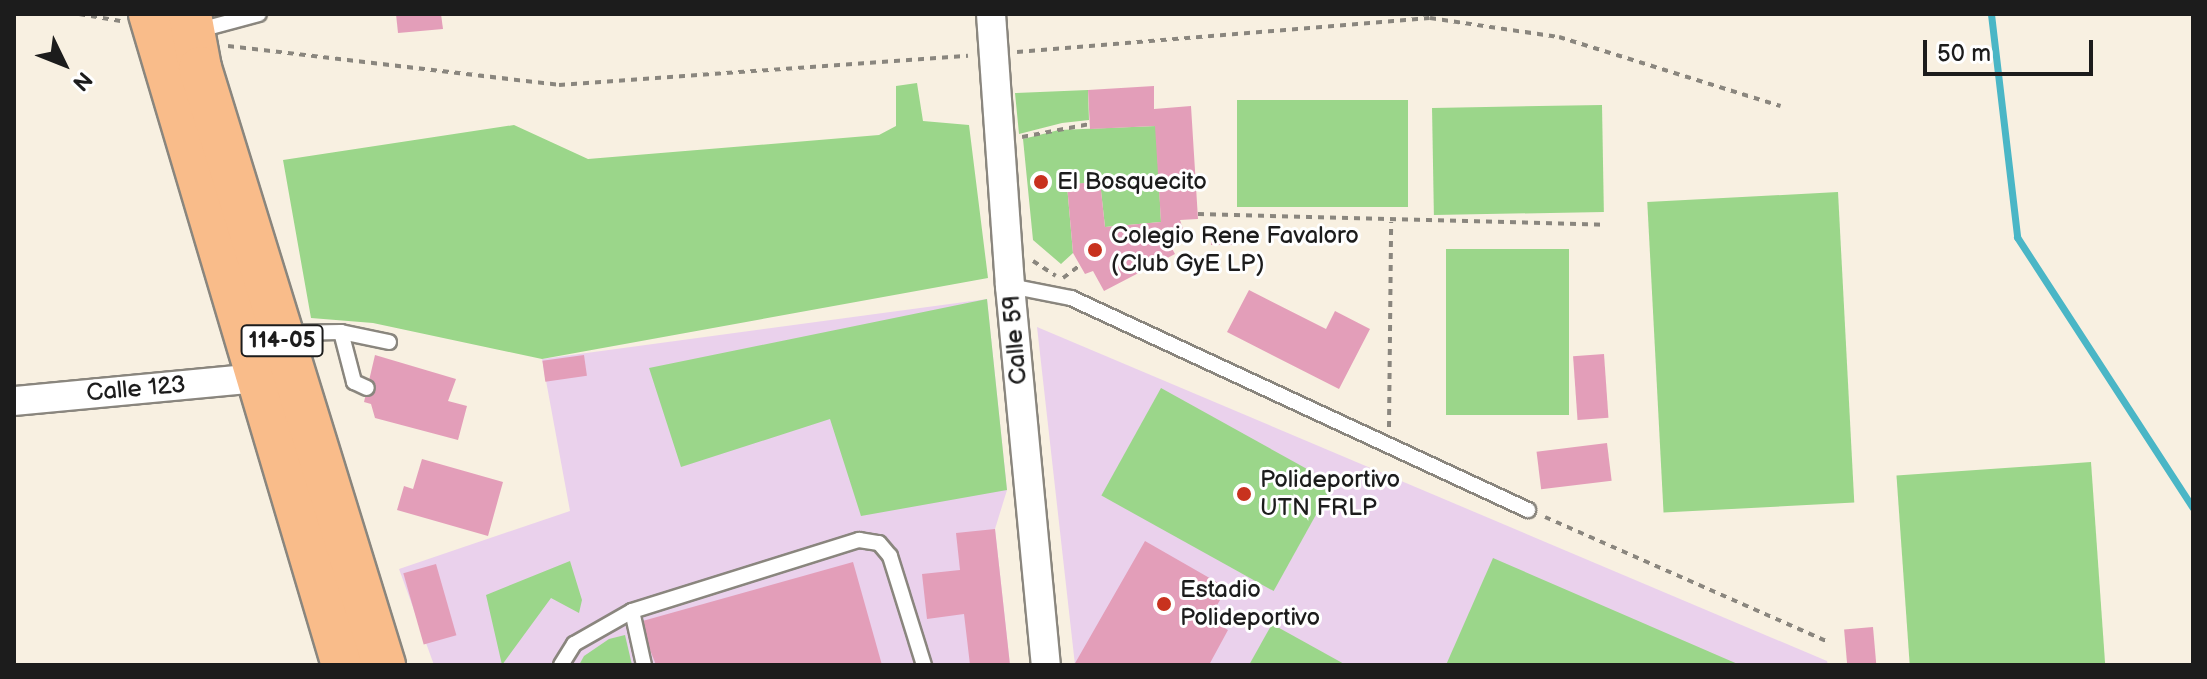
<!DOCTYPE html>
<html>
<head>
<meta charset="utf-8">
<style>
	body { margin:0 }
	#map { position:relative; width:2207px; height:679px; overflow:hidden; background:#f8f0e1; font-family:"Balsamiq Sans",sans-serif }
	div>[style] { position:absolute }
	.built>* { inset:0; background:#ead1ec }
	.green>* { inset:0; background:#9bd68a; transform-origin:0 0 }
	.stream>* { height:7px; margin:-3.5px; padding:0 3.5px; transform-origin:3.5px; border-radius:3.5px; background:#4ab6c6 }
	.building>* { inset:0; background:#e39eb9; transform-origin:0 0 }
	.path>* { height:4px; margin-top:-2px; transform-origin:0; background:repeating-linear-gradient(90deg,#8a867e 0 6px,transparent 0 12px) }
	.roads { filter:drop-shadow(2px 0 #8a867e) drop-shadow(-2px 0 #8a867e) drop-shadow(0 2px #8a867e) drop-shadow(0 -2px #8a867e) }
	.lane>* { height:14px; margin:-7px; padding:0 7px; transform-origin:7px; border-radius:7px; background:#fff }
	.street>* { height:28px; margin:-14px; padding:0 14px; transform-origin:14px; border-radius:14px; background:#fff }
	.primary>* { height:42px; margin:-21px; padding:0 21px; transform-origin:21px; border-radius:21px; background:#f9bc8a }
	.dots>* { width:22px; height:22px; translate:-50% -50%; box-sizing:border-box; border:4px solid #fff; border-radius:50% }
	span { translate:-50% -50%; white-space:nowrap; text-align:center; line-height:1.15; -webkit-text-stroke:6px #fff; paint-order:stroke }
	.shield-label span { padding:2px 6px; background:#fff; border:2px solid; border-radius:6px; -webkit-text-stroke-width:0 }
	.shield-label { font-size:22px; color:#1c1c1c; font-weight:700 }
	.poi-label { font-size:24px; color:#1c1c1c }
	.left { translate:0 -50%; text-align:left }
	.street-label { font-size:24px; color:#1c1c1c }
	.frame { position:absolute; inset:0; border:16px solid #1c1c1c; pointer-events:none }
	.north { position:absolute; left:24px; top:24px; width:80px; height:80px; -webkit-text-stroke:6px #fff; paint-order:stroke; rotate:133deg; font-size:22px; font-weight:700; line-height:32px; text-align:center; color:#1c1c1c }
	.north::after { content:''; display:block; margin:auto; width:28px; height:36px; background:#1c1c1c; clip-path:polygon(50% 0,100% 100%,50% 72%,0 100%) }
	.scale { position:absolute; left:1923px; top:40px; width:170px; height:36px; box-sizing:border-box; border:4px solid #1c1c1c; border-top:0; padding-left:10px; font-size:24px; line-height:28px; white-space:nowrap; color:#1c1c1c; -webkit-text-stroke:6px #fff; paint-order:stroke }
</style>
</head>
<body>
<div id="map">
	<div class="built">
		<div style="clip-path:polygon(987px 299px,1007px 490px,995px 529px,1010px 665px,434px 665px,399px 569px,570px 511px,542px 359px)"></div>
		<div style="clip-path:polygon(1037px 327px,1827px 661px,1828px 665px,1075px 665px)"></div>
	</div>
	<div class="green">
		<div style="clip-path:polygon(917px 83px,923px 121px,969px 125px,988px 278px,542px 359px,373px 323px,311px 318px,283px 160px,514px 125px,588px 159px,879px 135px,896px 126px,896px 86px)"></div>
		<div style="clip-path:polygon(1088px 90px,1089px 120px,1062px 123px,1019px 134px,1015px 93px)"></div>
		<div style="left:1408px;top:100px;width:107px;height:171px;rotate:90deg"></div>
		<div style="left:1602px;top:105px;width:107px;height:170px;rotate:89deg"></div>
		<div style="clip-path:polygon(1156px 126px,1161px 222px,1105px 227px,1100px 182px,1067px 185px,1073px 253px,1061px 264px,1033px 240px,1023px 139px,1059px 130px)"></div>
		<div style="left:1838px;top:192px;width:311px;height:191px;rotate:87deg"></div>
		<div style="left:1446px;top:249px;width:123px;height:166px"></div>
		<div style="clip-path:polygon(987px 299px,1007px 490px,861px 516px,830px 419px,681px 467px,649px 368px)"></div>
		<div style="left:1161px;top:388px;width:197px;height:123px;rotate:29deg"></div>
		<div style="left:2091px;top:462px;width:203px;height:195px;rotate:86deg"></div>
		<div style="clip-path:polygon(1493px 558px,1740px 665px,1446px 665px)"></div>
		<div style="clip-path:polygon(570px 561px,582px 600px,579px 613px,551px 598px,502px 665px,486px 595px)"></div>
		<div style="clip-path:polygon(1272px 624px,1346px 665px,1249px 665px)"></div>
		<div style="clip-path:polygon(625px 635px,632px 665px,579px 665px,584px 656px,609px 639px)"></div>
	</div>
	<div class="stream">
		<div style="left:1991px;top:14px;width:225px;rotate:83.3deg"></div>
		<div style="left:2017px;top:237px;width:323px;rotate:57deg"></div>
	</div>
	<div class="building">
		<div style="clip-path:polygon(396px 14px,441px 14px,443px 29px,398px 33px)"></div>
		<div style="clip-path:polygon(1154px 86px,1154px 109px,1191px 106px,1198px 219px,1180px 220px,1186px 238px,1169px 243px,1175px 254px,1104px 291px,1093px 271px,1085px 274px,1073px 253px,1067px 185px,1100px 181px,1105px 227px,1161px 222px,1155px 126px,1090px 129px,1088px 90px)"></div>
		<div style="left:1211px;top:233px;width:22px;height:12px"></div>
		<div style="clip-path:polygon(1249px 290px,1326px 329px,1335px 311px,1370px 329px,1339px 389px,1227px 332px)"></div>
		<div style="left:1604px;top:354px;width:64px;height:31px;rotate:86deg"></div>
		<div style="clip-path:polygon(375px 355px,456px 379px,448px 401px,467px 406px,458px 440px,375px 418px,371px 404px,364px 402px)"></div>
		<div style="left:584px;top:355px;width:21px;height:42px;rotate:82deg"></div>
		<div style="left:1607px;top:443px;width:38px;height:71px;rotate:83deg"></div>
		<div style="clip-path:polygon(422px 459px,503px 482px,488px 536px,397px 510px,404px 486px,413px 489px)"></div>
		<div style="clip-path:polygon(995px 529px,1010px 665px,970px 665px,964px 614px,927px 619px,922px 574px,960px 570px,956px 533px)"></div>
		<div style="clip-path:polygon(1145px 541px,1227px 588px,1209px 619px,1228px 630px,1209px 665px,1074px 665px)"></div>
		<div style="clip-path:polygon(853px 562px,882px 665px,656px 665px,639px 622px)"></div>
		<div style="left:436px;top:564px;width:74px;height:34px;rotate:74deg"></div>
		<div style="left:1873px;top:627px;width:38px;height:29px;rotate:85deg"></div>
	</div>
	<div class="path">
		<div style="left:79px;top:14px;width:42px;rotate:9.7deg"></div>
		<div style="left:228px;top:46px;width:333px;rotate:6.7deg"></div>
		<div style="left:559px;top:85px;width:410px;rotate:-4.1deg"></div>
		<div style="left:1017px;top:52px;width:414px;rotate:-4.7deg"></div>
		<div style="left:1430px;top:18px;width:130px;rotate:8.4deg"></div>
		<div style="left:1559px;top:37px;width:232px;rotate:17.3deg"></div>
		<div style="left:1022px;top:137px;width:69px;rotate:-10.8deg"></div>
		<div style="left:1198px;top:214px;width:407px;rotate:1.5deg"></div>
		<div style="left:1033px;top:261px;width:27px;rotate:33deg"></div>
		<div style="left:1063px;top:278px;width:21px;rotate:-37deg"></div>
		<div style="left:1389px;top:427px;width:205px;rotate:-89.4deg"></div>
		<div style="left:1545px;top:517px;width:310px;rotate:23.8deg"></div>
	</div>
	<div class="roads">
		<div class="lane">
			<div style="left:196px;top:31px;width:65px;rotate:-15.1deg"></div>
			<div style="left:1010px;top:286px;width:62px;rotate:11.1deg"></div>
			<div style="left:1071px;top:298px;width:504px;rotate:24.89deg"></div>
			<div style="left:341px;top:332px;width:52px;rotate:75.4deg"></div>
			<div style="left:354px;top:382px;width:14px;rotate:25deg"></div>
			<div style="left:285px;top:333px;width:56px;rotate:-1deg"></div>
			<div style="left:341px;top:332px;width:49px;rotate:11.8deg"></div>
			<div style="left:632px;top:611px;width:55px;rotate:77.5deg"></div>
			<div style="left:561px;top:665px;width:25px;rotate:-58deg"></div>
			<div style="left:574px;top:644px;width:67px;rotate:-29.6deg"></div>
			<div style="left:632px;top:611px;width:238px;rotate:-17.4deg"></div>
			<div style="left:859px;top:540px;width:20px;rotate:9deg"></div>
			<div style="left:879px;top:543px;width:17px;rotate:50deg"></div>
			<div style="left:890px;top:556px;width:114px;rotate:72.7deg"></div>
		</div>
		<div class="street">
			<div style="left:991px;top:14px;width:273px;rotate:86deg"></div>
			<div style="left:1010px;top:286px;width:381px;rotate:84.6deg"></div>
			<div style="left:14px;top:401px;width:244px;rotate:-5.4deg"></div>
		</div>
		<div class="primary">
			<div style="left:150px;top:14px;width:679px;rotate:73.49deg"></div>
			<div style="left:190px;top:14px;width:55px;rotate:79.5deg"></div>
			<div style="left:200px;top:68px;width:625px;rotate:72.87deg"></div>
		</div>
	</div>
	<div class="dots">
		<div style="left:1041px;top:182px;background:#c8321e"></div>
		<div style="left:1095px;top:250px;background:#c8321e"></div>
		<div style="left:1244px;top:494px;background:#c8321e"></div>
		<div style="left:1164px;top:604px;background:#c8321e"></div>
	</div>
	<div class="shield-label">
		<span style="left:282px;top:341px">114-05</span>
	</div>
	<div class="poi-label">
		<span class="left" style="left:1057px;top:182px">El Bosquecito</span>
		<span class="left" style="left:1111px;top:250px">Colegio Rene Favaloro<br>(Club GyE LP)</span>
		<span class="left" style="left:1260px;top:494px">Polideportivo<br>UTN FRLP</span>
		<span class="left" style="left:1180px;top:604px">Estadio<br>Polideportivo</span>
	</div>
	<div class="street-label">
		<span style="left:1015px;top:340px;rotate:-95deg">Calle 59</span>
		<span style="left:136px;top:389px;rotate:-5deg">Calle 123</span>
	</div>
	<div class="frame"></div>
	<div class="north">N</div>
	<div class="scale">50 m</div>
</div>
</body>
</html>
